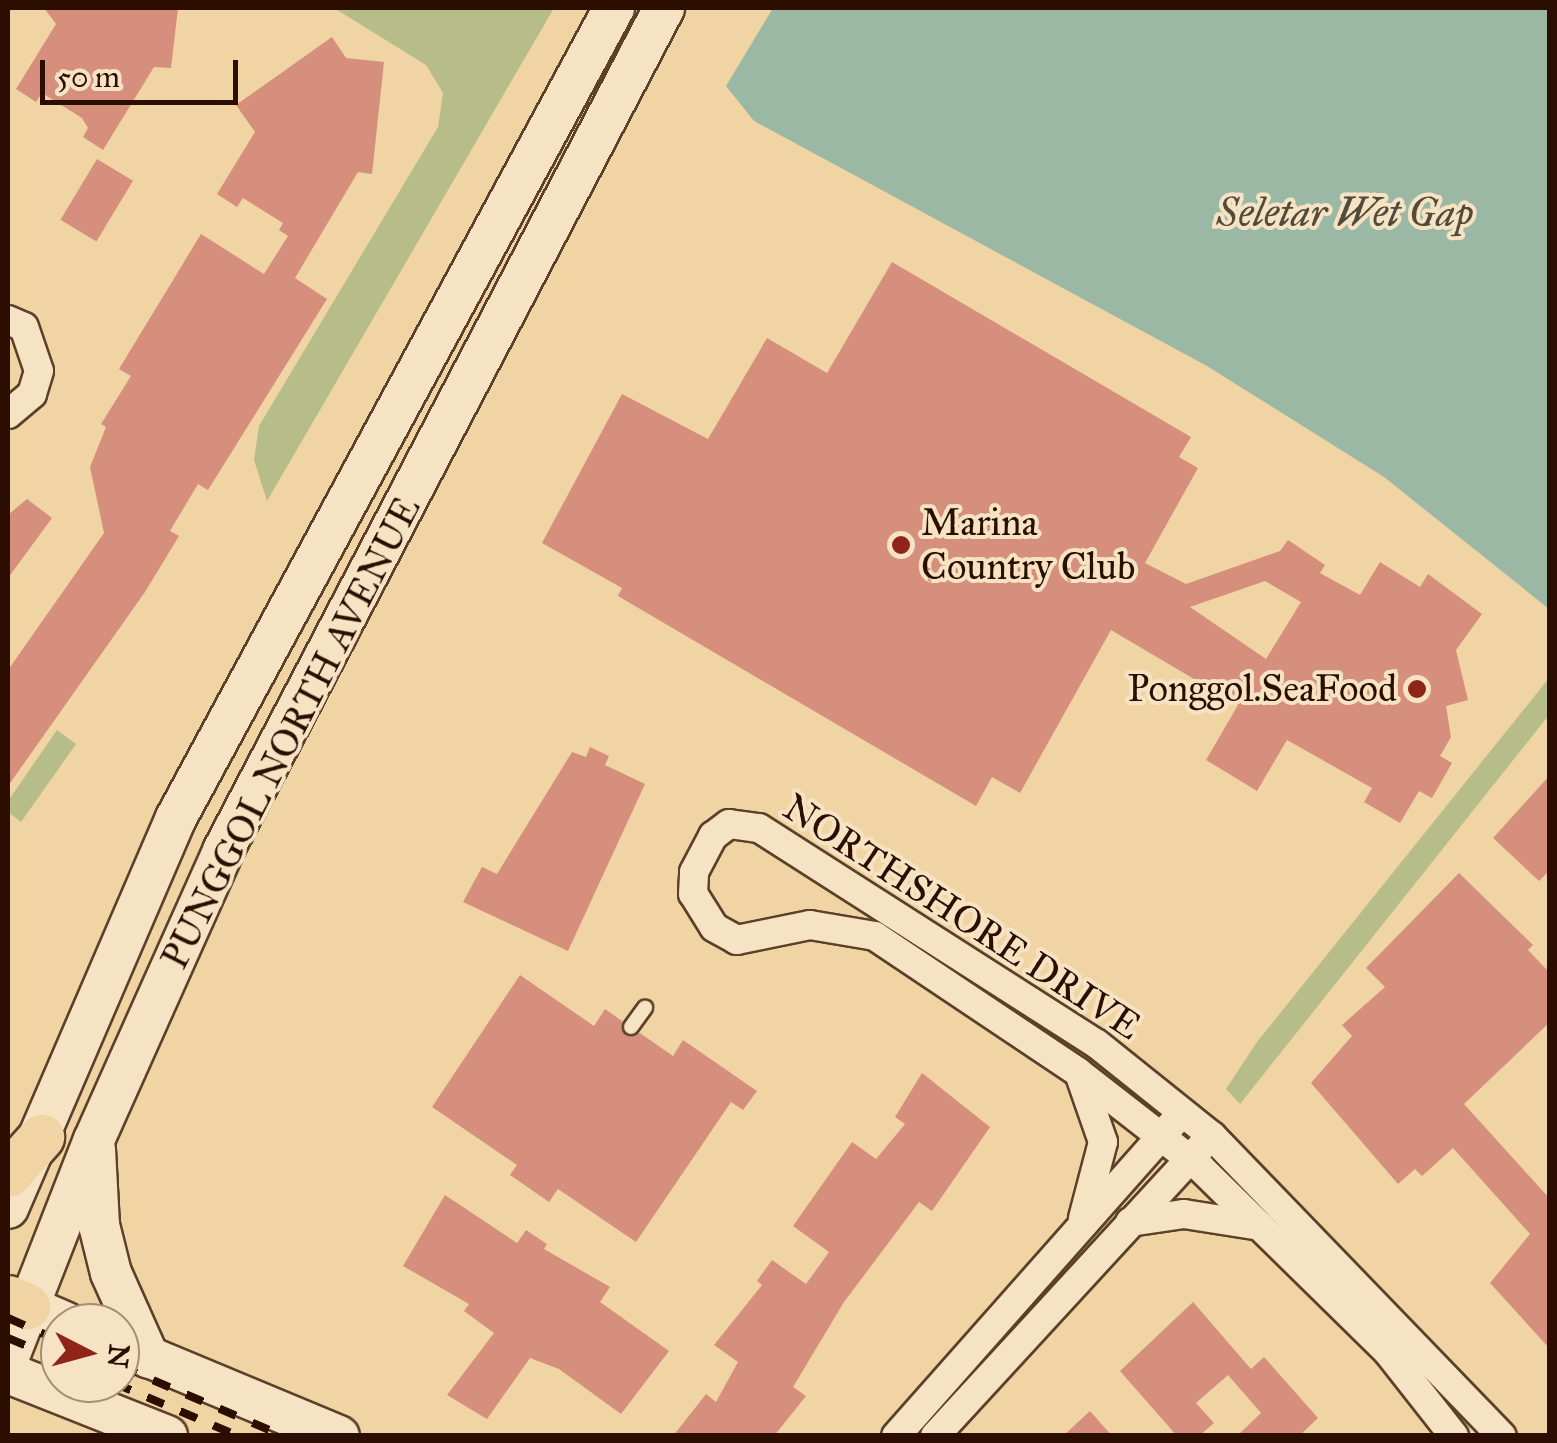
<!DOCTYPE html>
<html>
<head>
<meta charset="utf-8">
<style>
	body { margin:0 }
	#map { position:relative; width:1557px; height:1443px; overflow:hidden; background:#f1d4a4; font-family:"IM FELL Great Primer",serif }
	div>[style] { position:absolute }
	.green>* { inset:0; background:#b7bd88 }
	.water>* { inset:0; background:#9bb8a5 }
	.building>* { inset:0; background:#d58f7c; transform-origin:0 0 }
	.roads { filter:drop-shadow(2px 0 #5c4029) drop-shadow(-2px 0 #5c4029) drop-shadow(0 2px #5c4029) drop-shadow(0 -2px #5c4029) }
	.lane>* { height:14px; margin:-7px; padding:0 7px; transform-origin:7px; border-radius:7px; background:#f6e3c4 }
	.street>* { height:28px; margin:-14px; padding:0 14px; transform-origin:14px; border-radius:14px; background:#f6e3c4 }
	.secondary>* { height:40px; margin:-20px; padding:0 20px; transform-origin:20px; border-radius:20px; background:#f6e3c4 }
	.primary>* { height:45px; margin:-22.5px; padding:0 22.5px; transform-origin:22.5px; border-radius:22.5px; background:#f1d4a4 }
	.rail>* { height:8px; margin-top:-4px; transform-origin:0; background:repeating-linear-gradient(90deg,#2b0e00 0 18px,transparent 0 36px) }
	.dots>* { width:28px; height:28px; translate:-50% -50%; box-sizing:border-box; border:5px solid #f6e3c4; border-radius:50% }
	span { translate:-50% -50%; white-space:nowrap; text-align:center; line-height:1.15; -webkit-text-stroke:8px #f6e3c4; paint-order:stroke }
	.poi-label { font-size:38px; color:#2b0e00 }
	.left { translate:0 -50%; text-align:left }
	.right { translate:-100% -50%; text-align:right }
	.street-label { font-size:38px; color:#2b0e00 }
	.water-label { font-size:40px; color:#524a3a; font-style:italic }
	.frame { position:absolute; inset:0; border:10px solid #2b0e00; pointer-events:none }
	.north { position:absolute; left:40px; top:1303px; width:100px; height:100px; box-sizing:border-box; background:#f6e3c4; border:2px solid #a58e76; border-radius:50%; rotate:96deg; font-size:28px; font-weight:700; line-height:40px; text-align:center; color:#2b0e00 }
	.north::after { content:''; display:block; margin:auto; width:35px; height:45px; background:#8f2418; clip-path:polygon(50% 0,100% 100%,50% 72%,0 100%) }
	.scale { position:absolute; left:40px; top:60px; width:198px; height:45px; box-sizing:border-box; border:5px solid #2b0e00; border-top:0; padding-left:12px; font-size:30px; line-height:35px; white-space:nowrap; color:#2b0e00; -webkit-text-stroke:8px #f6e3c4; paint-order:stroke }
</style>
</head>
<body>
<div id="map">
	<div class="green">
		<div style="clip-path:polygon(334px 8px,554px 8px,267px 501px,254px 460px,259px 426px,438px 127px,443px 93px,426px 65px)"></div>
		<div style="clip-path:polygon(1549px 678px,1549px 715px,1240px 1104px,1226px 1089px,1257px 1042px)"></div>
		<div style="clip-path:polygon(57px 730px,76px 744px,21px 822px,8px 812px,8px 801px)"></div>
	</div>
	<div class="water">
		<div style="clip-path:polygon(773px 8px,1549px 8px,1549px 609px,1384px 477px,1207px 366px,754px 121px,726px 86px)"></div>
	</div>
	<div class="building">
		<div style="clip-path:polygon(44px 8px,178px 8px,171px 68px,154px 67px,103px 150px,83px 137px,88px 128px,82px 118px,42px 93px,36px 102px,16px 89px,56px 24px)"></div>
		<div style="clip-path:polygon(332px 37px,346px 58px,384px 62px,372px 174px,358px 172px,295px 278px,327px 299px,208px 490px,198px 484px,170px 531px,179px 536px,145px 592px,8px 786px,8px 670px,104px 533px,90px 467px,106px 427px,101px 424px,131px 376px,119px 369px,201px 234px,264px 274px,288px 236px,279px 230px,283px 223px,243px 198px,237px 207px,217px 194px,255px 132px,236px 105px)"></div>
		<div style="left:97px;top:159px;width:42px;height:71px;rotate:31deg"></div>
		<div style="clip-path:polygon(evenodd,892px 262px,1191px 437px,1179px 457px,1198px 468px,1145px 563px,1186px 584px,1280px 551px,1288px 540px,1325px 565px,1320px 573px,1360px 595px,1380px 562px,1420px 587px,1428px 574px,1482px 614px,1456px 650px,1468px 700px,1446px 706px,1451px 737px,1440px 756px,1452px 763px,1432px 798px,1419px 791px,1400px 823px,1364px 802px,1372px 788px,1287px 740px,1257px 791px,1206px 760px,1238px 705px,1111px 630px,1020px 793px,992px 777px,976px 806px,618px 596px,622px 588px,542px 543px,622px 394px,708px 439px,767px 338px,827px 373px,892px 262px,1265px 581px,1301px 602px,1266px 659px,1190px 607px,1265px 581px)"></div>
		<div style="clip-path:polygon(27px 499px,52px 518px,8px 578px,8px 515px)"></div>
		<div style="clip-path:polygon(590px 747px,609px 756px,605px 765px,645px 784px,568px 951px,463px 902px,482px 867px,497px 874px,572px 752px,586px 757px)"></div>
		<div style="clip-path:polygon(1550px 775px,1550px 870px,1539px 881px,1493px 838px)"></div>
		<div style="clip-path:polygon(1459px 873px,1533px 945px,1528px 950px,1550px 973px,1550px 1022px,1464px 1104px,1550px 1199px,1550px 1349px,1490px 1283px,1530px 1234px,1453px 1148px,1422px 1176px,1415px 1169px,1398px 1184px,1311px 1083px,1352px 1036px,1342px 1025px,1385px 987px,1366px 968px)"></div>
		<div style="clip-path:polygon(520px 975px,594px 1026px,605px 1009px,622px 1021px,626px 1036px,640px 1033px,673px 1056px,683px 1040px,757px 1091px,743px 1110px,731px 1102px,636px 1242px,558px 1189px,549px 1202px,510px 1175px,517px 1165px,432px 1107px)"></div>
		<div style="clip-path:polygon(922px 1073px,990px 1127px,932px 1211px,919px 1202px,844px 1302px,793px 1387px,806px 1396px,774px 1436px,673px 1436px,706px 1394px,716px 1402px,738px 1362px,714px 1345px,762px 1285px,757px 1281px,772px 1260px,806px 1284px,829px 1252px,793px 1226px,852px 1142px,876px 1159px,905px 1124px,895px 1117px)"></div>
		<div style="clip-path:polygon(445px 1195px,517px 1243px,526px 1230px,547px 1244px,544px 1249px,610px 1287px,600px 1302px,669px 1351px,621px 1414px,559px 1369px,530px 1358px,487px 1419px,447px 1395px,494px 1333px,464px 1311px,469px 1304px,403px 1266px)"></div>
		<div style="clip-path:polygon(1193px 1302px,1251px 1369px,1264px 1357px,1318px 1418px,1299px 1436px,1237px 1436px,1261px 1413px,1228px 1375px,1196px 1403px,1214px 1423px,1199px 1436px,1177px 1436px,1120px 1371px)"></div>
		<div style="clip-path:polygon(1090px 1411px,1112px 1436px,1063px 1436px)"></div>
	</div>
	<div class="roads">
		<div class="lane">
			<div style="left:631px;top:1027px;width:24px;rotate:-54deg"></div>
		</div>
		<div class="street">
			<div style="left:8px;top:320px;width:17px;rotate:24deg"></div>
			<div style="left:24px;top:327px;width:46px;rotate:71.2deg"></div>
			<div style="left:39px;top:371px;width:24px;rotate:107deg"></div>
			<div style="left:32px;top:394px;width:31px;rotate:140deg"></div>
			<div style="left:1079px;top:1073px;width:73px;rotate:70.8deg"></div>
			<div style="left:1103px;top:1142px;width:79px;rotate:104.7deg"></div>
			<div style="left:1130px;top:1222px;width:55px;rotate:-8.4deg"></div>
			<div style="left:1184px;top:1214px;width:77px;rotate:9deg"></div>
			<div style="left:896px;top:1436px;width:422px;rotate:-48.5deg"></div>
			<div style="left:935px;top:1436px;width:394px;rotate:-47.4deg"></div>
			<div style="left:1454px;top:1436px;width:107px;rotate:-128.2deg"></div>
			<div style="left:1388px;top:1352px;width:264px;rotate:-135.5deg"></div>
			<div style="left:1200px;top:1167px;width:155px;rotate:-142.1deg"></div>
			<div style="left:1078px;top:1072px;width:244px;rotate:-146.2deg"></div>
			<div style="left:875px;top:936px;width:66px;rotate:-170.4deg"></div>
			<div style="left:810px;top:925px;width:75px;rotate:168.4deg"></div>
			<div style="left:737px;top:940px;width:26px;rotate:-151deg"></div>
			<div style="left:714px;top:927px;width:39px;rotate:-122deg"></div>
			<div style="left:693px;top:894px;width:22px;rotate:-87deg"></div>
			<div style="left:694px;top:872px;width:41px;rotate:-62.2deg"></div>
			<div style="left:713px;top:836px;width:20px;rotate:-37deg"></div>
			<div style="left:729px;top:824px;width:30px;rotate:8deg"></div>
			<div style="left:759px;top:828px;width:401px;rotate:32.6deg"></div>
			<div style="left:1097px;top:1044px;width:147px;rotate:38.7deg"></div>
			<div style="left:1212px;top:1136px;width:417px;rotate:46deg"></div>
		</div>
		<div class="secondary">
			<div style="left:95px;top:1149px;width:76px;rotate:87deg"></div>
			<div style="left:99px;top:1225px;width:49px;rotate:76deg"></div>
			<div style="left:111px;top:1273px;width:93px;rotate:65.9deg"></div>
			<div style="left:8px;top:1208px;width:425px;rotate:-66.7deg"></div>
			<div style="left:176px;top:818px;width:921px;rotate:-61.6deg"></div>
			<div style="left:27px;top:1306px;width:43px;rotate:23deg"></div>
			<div style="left:120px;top:1345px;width:237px;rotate:22.6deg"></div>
			<div style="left:8px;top:1359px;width:235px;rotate:-68.6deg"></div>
			<div style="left:94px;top:1140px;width:316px;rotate:-65.9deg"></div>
			<div style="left:223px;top:851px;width:951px;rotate:-62.38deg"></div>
			<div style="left:8px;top:1373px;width:171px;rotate:21.6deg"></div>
		</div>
		<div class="primary">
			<div style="left:8px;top:1174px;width:50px;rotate:-48.3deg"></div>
			<div style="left:8px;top:1298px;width:21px;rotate:23deg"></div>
		</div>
	</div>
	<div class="rail">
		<div style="left:8px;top:1318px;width:57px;rotate:23.9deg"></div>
		<div style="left:8px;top:1338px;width:56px;rotate:22.9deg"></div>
		<div style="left:120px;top:1366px;width:177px;rotate:23.2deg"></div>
		<div style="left:114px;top:1383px;width:135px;rotate:23.1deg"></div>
	</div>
	<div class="dots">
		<div style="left:901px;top:545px;background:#8f2418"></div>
		<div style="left:1417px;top:689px;background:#8f2418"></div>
	</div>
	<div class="poi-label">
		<span class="left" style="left:921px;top:545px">Marina<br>Country Club</span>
		<span class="right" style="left:1397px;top:689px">Ponggol.SeaFood</span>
	</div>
	<div class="street-label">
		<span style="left:291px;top:733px;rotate:-63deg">PUNGGOL NORTH AVENUE</span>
		<span style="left:962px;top:917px;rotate:33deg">NORTHSHORE DRIVE</span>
	</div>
	<div class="water-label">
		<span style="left:1345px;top:213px">Seletar Wet Gap</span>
	</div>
	<div class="frame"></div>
	<div class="north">N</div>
	<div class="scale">50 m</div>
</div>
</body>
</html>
